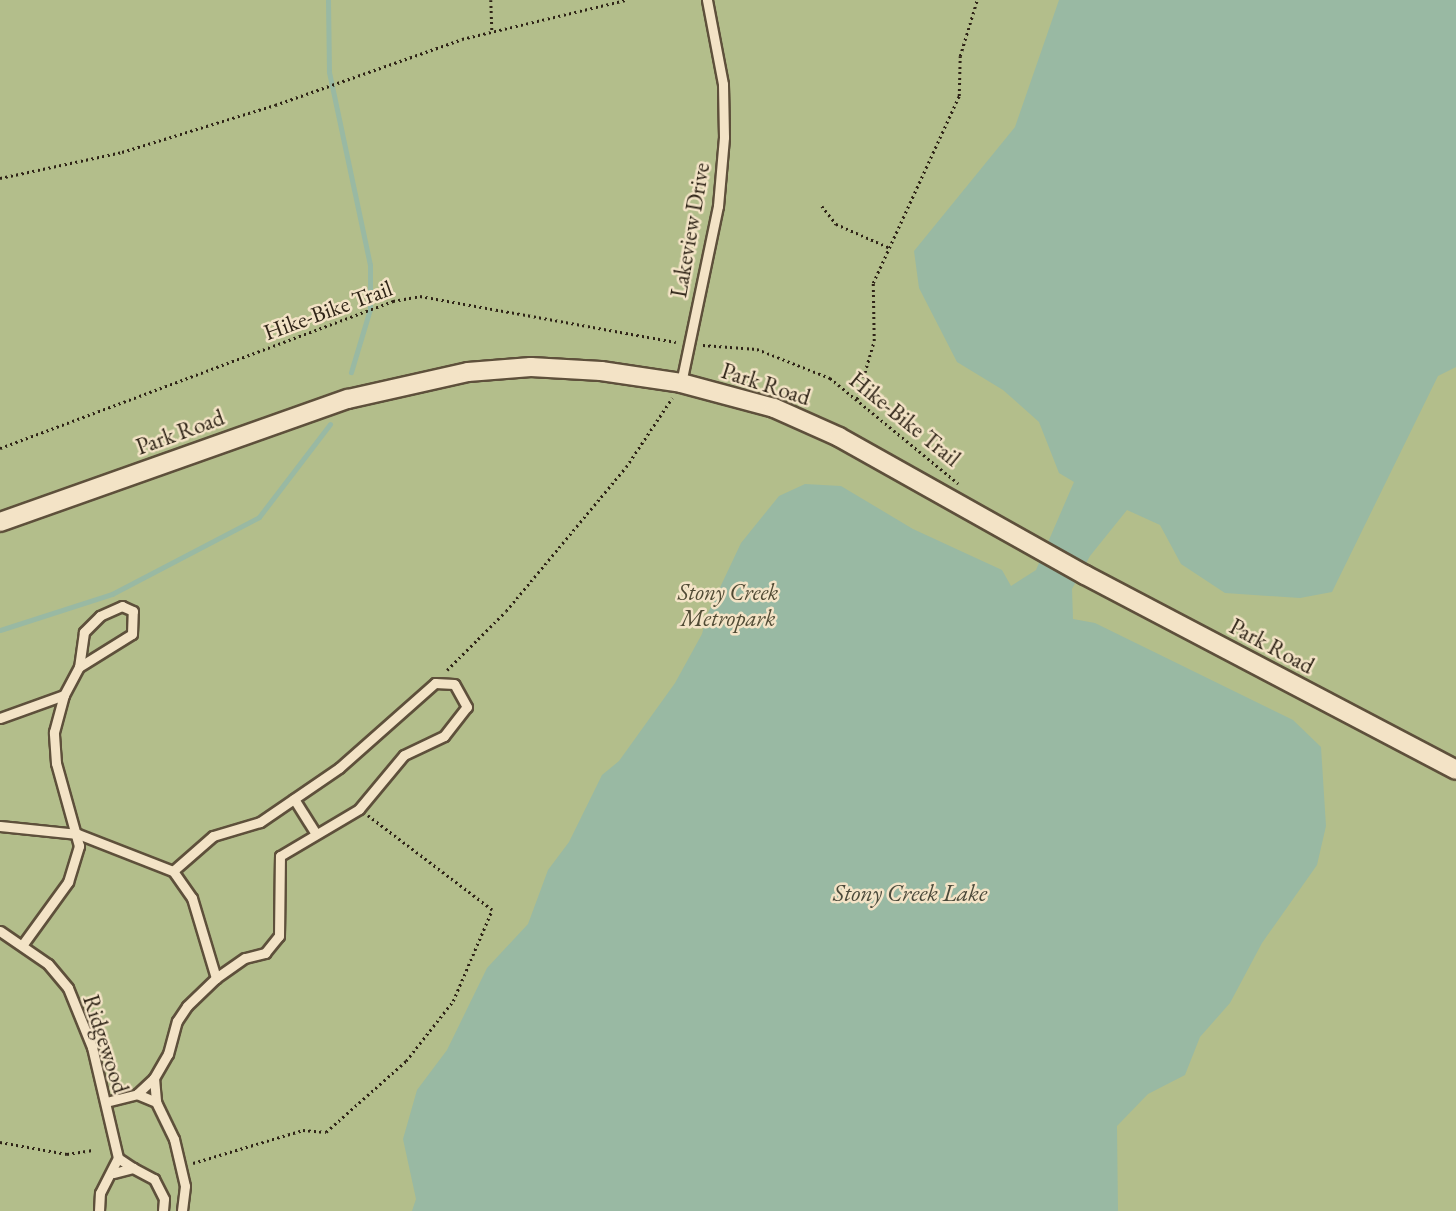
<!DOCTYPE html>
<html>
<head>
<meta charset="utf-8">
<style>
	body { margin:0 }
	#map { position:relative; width:1456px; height:1211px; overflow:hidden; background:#ecd4a7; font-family:"EB Garamond",serif }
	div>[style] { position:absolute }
	.green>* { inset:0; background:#b3be8b; transform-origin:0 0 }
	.water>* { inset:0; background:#99b9a3 }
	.stream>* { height:5px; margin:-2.5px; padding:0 2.5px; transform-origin:2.5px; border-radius:2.5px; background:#99b9a3 }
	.path>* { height:2.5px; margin-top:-1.25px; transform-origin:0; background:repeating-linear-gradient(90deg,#2f2417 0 2px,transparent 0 5.5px) }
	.roads { filter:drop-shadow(2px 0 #5e503b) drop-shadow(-2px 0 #5e503b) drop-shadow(0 2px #5e503b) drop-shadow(0 -2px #5e503b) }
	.lane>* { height:9px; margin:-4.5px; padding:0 4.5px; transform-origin:4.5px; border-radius:4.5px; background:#f3e3c6 }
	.street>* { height:18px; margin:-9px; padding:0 9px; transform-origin:9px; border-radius:9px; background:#f3e3c6 }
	span { translate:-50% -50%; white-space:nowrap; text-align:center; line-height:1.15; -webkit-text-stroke:5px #f3e3c6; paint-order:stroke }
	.street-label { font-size:23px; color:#2f2417 }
	.park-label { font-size:23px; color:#504a34; font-style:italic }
	.water-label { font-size:24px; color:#4a493a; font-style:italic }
</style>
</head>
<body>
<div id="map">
	<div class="green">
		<div style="left:0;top:0;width:1456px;height:1211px"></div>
	</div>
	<div class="water">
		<div style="clip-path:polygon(1059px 0,1456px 0,1456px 367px,1438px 376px,1332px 592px,1300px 598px,1225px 593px,1181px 564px,1160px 525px,1127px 510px,1090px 556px,1072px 589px,1073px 619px,1095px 623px,1293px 720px,1321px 747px,1326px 826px,1317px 865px,1262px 943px,1230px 1003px,1200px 1037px,1185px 1075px,1148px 1094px,1117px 1126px,1118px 1211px,412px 1211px,416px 1199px,403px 1139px,417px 1090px,447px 1050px,487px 968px,528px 924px,548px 870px,569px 842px,602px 775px,619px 761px,675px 683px,702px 634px,707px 615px,741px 543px,779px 496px,805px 484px,841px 486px,913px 529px,1002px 570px,1011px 586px,1036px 570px,1074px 482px,1059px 473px,1039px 422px,1003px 390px,957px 362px,919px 288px,914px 251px,1015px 127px)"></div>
	</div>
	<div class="stream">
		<div style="left:328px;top:0;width:72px;rotate:89.2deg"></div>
		<div style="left:329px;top:72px;width:197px;rotate:78deg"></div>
		<div style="left:370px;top:265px;width:44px;rotate:90deg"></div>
		<div style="left:370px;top:309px;width:66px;rotate:106.8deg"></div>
		<div style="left:0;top:630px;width:118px;rotate:-17.8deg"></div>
		<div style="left:112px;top:594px;width:166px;rotate:-27.6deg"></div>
		<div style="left:259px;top:517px;width:117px;rotate:-52.6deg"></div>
	</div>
	<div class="path">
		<div style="left:491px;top:0;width:32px;rotate:88deg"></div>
		<div style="left:0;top:178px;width:125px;rotate:-12deg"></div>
		<div style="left:122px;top:152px;width:160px;rotate:-17.1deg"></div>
		<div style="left:275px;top:105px;width:198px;rotate:-19.4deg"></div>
		<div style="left:462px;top:39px;width:169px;rotate:-13.4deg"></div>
		<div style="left:822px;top:206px;width:23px;rotate:52deg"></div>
		<div style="left:836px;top:224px;width:59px;rotate:24deg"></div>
		<div style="left:703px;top:345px;width:54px;rotate:4.2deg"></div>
		<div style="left:757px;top:349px;width:79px;rotate:21.7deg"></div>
		<div style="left:830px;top:378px;width:166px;rotate:39.4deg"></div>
		<div style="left:857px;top:399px;width:60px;rotate:-73.7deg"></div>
		<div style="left:874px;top:341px;width:58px;rotate:-91deg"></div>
		<div style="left:873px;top:283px;width:206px;rotate:-65.3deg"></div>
		<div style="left:959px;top:96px;width:40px;rotate:-88.6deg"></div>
		<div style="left:960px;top:56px;width:59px;rotate:-73.1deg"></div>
		<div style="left:0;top:448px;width:420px;rotate:-20.5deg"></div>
		<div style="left:393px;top:301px;width:27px;rotate:-10deg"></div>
		<div style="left:420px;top:296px;width:260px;rotate:10.2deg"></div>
		<div style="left:447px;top:670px;width:83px;rotate:-45deg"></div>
		<div style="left:506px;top:611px;width:187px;rotate:-50.2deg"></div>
		<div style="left:626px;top:467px;width:83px;rotate:-56.3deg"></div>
		<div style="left:0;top:1142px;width:68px;rotate:10.2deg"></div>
		<div style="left:67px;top:1154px;width:26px;rotate:-9deg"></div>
		<div style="left:193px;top:1163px;width:115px;rotate:-16.7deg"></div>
		<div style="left:303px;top:1130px;width:23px;rotate:5deg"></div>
		<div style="left:326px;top:1132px;width:107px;rotate:-41.6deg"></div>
		<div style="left:406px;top:1061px;width:76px;rotate:-51.9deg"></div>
		<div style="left:453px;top:1001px;width:99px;rotate:-66.8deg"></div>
		<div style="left:492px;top:910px;width:156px;rotate:-142.8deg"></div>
	</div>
	<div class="roads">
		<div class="lane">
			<div style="left:681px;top:383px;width:181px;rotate:-78.2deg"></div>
			<div style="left:718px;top:206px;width:69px;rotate:-85deg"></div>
			<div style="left:724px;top:137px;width:53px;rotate:-91.1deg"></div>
			<div style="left:723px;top:84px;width:86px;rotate:-100.8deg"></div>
			<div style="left:0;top:718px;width:68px;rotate:-19.8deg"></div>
			<div style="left:294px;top:799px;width:41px;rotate:57.8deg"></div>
			<div style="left:0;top:826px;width:78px;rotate:5.9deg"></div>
			<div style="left:78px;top:834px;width:102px;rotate:21.3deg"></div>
			<div style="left:0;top:931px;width:58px;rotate:34.5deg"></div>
			<div style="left:48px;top:964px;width:31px;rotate:50deg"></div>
			<div style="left:68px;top:988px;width:64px;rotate:67.9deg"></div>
			<div style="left:92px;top:1047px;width:114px;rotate:76.8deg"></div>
			<div style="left:23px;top:944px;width:77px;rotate:-54deg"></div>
			<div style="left:68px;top:882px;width:38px;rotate:-73deg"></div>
			<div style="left:79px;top:846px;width:86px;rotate:-105.5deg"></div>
			<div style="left:56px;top:763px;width:31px;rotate:-94deg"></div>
			<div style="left:54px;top:732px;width:38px;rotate:-75deg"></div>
			<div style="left:64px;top:695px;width:32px;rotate:-62deg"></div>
			<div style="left:79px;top:667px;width:62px;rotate:-31.9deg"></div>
			<div style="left:132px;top:634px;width:23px;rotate:-88deg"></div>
			<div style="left:133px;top:611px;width:12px;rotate:-156deg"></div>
			<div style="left:122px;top:606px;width:24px;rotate:156deg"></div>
			<div style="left:100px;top:616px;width:23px;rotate:135deg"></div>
			<div style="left:84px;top:632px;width:35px;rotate:98deg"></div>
			<div style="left:154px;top:1078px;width:24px;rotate:85deg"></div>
			<div style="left:137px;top:1094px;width:23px;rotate:-43deg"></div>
			<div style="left:154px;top:1078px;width:28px;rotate:-60deg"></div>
			<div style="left:168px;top:1054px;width:34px;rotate:-75deg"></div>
			<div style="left:177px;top:1021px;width:18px;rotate:-56deg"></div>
			<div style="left:187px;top:1006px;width:40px;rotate:-44deg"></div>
			<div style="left:216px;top:978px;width:35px;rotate:-35deg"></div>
			<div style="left:245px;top:958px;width:21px;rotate:-14deg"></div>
			<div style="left:265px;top:953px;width:22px;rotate:-51deg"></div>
			<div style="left:279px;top:936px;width:80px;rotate:-89.3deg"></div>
			<div style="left:280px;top:856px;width:92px;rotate:-30.7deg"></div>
			<div style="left:359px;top:809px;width:70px;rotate:-50.2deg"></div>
			<div style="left:404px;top:755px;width:44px;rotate:-25.4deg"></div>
			<div style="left:444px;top:736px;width:37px;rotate:-52deg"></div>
			<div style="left:467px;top:707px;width:26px;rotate:-119deg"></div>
			<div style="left:454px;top:684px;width:19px;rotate:-177deg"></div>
			<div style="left:435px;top:683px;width:128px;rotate:138.5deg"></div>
			<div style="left:339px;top:768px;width:96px;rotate:145.6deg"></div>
			<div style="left:260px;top:822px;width:49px;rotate:163.4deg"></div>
			<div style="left:213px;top:836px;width:53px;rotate:138.8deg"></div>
			<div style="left:173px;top:871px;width:33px;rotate:55deg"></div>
			<div style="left:192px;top:898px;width:84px;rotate:73.3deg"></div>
			<div style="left:106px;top:1102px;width:32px;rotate:-14deg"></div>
			<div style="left:137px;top:1094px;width:21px;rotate:23deg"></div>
			<div style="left:156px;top:1102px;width:41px;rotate:64.1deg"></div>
			<div style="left:174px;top:1139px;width:48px;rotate:76.8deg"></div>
			<div style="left:185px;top:1186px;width:25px;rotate:97deg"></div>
			<div style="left:114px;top:1173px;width:20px;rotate:-15deg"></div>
			<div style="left:133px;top:1168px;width:24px;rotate:28deg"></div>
			<div style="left:154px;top:1179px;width:22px;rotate:63deg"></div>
			<div style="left:164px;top:1199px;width:12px;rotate:95deg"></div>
			<div style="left:99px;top:1211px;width:18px;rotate:-87deg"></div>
			<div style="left:100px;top:1193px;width:39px;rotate:-63deg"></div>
			<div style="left:118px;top:1158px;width:18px;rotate:34deg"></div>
		</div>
		<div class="street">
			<div style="left:0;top:522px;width:369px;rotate:-19.5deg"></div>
			<div style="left:348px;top:399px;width:123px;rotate:-12.7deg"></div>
			<div style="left:468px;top:372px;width:63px;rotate:-4.5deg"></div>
			<div style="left:531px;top:367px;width:70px;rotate:3.3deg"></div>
			<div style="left:601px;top:371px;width:81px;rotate:8.5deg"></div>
			<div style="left:681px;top:383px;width:96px;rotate:15deg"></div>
			<div style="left:774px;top:408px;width:71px;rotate:24deg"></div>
			<div style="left:839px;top:437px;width:282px;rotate:29.3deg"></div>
			<div style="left:1085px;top:575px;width:419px;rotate:27.7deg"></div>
		</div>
	</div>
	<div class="street-label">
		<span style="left:690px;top:230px;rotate:-80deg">Lakeview Drive</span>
		<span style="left:328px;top:310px;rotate:-20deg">Hike-Bike Trail</span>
		<span style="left:766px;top:384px;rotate:18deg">Park Road</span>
		<span style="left:905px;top:419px;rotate:39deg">Hike-Bike Trail</span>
		<span style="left:180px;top:432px;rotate:-20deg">Park Road</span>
		<span style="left:1272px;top:646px;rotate:28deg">Park Road</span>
		<span style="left:106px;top:1044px;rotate:72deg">Ridgewood</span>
	</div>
	<div class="park-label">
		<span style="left:728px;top:605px">Stony Creek<br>Metropark</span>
	</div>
	<div class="water-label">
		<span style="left:910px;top:893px">Stony Creek Lake</span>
	</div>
</div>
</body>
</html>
